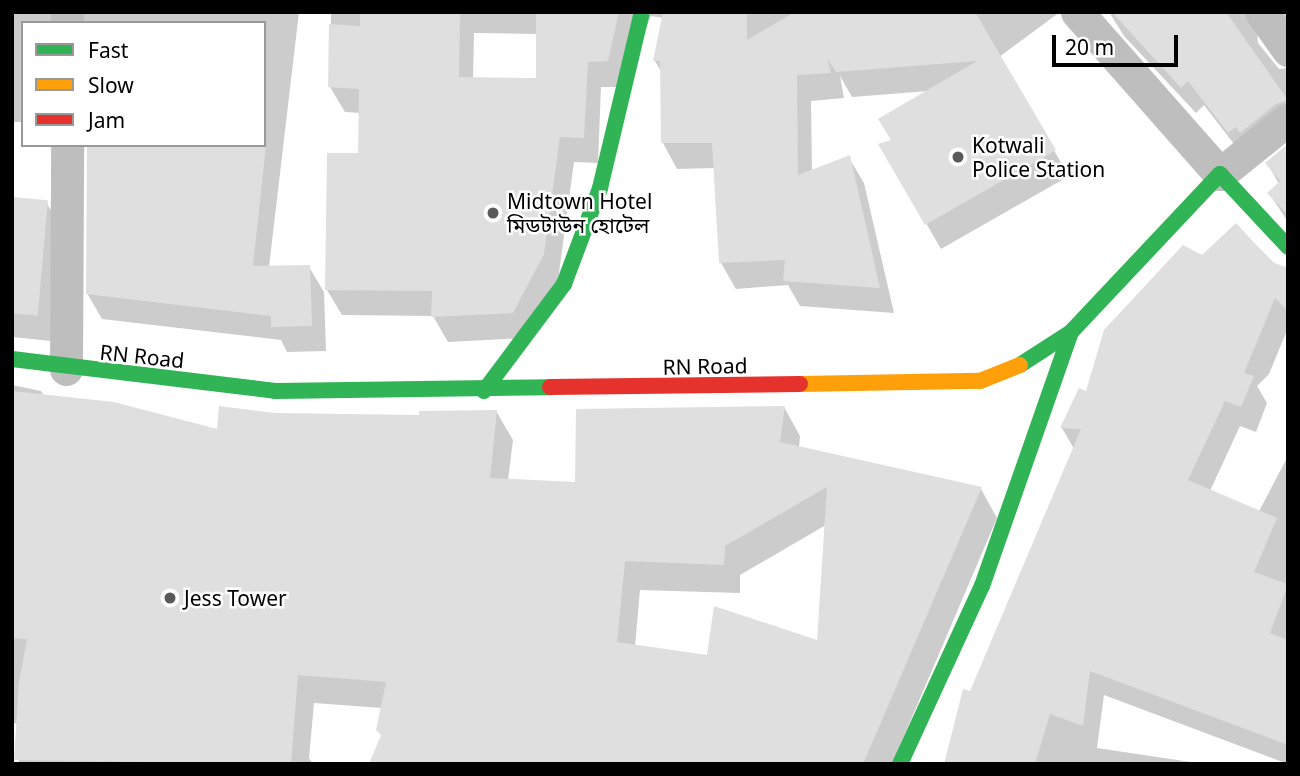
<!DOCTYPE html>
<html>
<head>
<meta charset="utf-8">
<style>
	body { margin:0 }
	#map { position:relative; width:1300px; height:776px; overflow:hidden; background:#fff; font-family:"Noto Sans","Noto Sans Bengali",sans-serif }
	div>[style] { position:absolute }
	.shadow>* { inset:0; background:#0003 }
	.building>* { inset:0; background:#dfdfdf; transform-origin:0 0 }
	.street>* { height:33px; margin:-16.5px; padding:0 16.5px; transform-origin:16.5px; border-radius:16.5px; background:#bebebe }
	.fast>* { height:16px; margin:-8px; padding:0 8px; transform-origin:8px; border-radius:8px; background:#30b455 }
	.slow>* { height:16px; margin:-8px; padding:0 8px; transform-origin:8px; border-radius:8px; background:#ff9f0a }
	.jam>* { height:16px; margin:-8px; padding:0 8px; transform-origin:8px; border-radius:8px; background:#e5322d }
	.dots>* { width:19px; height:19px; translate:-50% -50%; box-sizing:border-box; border:4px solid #fff; border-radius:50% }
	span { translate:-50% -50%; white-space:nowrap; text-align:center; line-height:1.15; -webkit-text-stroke:5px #fff; paint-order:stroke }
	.poi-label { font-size:21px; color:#000 }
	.left { translate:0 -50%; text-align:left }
	.street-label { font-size:21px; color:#000 }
	.frame { position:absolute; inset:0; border:14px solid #000; pointer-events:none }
	.legend { position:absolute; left:21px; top:21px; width:245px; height:126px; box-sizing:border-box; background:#fff; border:2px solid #999; margin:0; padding:9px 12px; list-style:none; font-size:21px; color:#000 }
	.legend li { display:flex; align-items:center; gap:14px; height:35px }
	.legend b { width:35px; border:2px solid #999 }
	.scale { position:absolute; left:1052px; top:35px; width:126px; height:32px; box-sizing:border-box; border:4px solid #000; border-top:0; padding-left:9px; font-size:21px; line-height:24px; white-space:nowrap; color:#000; -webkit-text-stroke:5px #fff; paint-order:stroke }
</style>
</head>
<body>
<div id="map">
	<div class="shadow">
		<div style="clip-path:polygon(12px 12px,299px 12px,269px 267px,309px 267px,324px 292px,326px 351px,287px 352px,281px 340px,102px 319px,87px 293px,264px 145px,264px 23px,23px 23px,23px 122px,12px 122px)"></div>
		<div style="clip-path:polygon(evenodd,331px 12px,1060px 12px,999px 57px,1069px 176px,941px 249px,881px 145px,893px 141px,929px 91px,852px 97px,840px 76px,844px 98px,811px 101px,812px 172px,849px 158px,864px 183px,894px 313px,800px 306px,788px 285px,736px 289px,721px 263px,715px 168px,677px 169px,663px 143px,662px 73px,655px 61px,663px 18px,651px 16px,622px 87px,601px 87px,598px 163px,574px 162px,558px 280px,527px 338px,448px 342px,433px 316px,342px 315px,327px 290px,360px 155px,360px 113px,345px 112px,330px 87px,331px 12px,474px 33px,537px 34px,537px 80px,473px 79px,474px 33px)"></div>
		<div style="clip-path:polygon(1109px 12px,1288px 12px,1288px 22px,1257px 31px,1258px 43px,1279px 69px,1288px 68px,1288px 132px,1244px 157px,1204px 105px,1196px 113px,1124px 36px)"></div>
		<div style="clip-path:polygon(1288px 145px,1288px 222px,1269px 193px,1279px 184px,1267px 163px)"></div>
		<div style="clip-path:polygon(12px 199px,46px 202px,61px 227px,61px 342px,12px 337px)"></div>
		<div style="clip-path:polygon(1236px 225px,1280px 269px,1288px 270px,1288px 328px,1269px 374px,1257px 386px,1267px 403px,1256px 432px,1240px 426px,1209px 493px,1201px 622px,1288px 456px,1288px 764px,1104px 695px,1097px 748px,1204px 764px,951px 764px,971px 693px,1074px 449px,1062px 428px,1080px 390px,1087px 393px,1203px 257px)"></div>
		<div style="clip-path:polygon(evenodd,12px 385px,41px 391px,44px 396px,219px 431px,275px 415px,420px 417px,496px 411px,513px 440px,508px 480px,577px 484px,784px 407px,800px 436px,799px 448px,981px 489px,997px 518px,892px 764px,371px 764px,382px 737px,378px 730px,382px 708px,314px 703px,309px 758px,313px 764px,19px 764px,18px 724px,12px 723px,12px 385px,826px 525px,818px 642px,708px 657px,635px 647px,640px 590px,740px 593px,740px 575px,826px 525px)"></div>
	</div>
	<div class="building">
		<div style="clip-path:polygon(360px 12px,460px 13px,459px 77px,536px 78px,536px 12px,619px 12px,608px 61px,588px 62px,584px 138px,560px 137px,544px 254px,513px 313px,431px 317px,432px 291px,325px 290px,327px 153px,358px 153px,359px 89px,328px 87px,329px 24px,360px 26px)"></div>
		<div style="clip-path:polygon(663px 12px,747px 12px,747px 40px,795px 12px,975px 12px,1056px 150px,925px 225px,878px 144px,891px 140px,878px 119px,977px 61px,836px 72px,827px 58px,831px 73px,797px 75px,798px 175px,850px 155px,880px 288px,783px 281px,785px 260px,719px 263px,712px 143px,661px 143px,660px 61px,653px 61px)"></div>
		<div style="clip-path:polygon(1112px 12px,1226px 12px,1288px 100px,1276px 104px,1240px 133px,1236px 127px,1228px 133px,1188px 81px,1181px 88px)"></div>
		<div style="clip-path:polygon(1288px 144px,1288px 215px,1267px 193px,1280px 181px,1265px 163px)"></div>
		<div style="clip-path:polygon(87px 145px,266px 145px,253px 266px,310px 265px,312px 326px,271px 327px,271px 316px,86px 294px)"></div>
		<div style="left:12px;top:197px;width:36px;height:116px;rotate:5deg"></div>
		<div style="clip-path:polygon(1236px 223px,1272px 262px,1288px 268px,1288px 311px,1275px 298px,1244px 373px,1254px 376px,1241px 407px,1225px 401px,1188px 480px,1277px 518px,1254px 572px,1288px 584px,1270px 633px,1288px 640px,1288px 745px,1090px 671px,1083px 726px,1050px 714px,1035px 764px,944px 764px,963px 689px,970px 691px,1081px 429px,1060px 428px,1079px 388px,1086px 391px,1104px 330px,1183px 245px,1202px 255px)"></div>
		<div style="clip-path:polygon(evenodd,12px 391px,114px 402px,217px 429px,219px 406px,275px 413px,419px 415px,419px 411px,497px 410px,490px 478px,575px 482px,576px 409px,785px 406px,780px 442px,982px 487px,863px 764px,369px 764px,381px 735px,376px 730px,386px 682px,298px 675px,291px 764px,14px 760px,19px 681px,27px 639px,12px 638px,12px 391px,827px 487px,817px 640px,714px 606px,707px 655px,617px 642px,625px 561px,724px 565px,725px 546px,827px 487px)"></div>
	</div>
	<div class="street">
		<div style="left:1077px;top:12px;width:216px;rotate:48.6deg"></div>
		<div style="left:1220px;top:174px;width:87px;rotate:-39deg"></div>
		<div style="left:1261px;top:12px;width:47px;rotate:54.6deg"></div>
		<div style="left:67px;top:23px;width:11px;rotate:-90deg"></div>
		<div style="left:66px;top:369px;width:224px;rotate:-89.7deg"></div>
	</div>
	<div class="fast">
		<div style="left:12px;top:359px;width:265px;rotate:6.9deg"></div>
		<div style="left:275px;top:391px;width:275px;rotate:-0.8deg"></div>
		<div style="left:1020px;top:365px;width:61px;rotate:-32.9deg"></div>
		<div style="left:1071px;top:332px;width:217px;rotate:-46.7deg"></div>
		<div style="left:1220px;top:174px;width:100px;rotate:47deg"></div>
		<div style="left:484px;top:391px;width:134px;rotate:-53.2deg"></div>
		<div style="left:564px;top:284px;width:103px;rotate:-69.4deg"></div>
		<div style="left:600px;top:188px;width:181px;rotate:-76.6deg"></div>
		<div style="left:900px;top:764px;width:196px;rotate:-65.3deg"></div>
		<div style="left:982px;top:586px;width:269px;rotate:-70.7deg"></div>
	</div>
	<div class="slow">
		<div style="left:800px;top:384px;width:180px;rotate:-1deg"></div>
		<div style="left:980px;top:381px;width:43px;rotate:-21.8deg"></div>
	</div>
	<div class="jam">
		<div style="left:550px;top:387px;width:250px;rotate:-0.7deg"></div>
	</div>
	<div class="dots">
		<div style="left:958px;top:157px;background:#595959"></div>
		<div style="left:493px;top:213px;background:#595959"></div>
		<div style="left:170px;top:598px;background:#595959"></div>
	</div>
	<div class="poi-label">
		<span class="left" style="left:972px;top:157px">Kotwali<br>Police Station</span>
		<span class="left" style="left:507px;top:213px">Midtown Hotel<br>মিডটাউন হোটেল</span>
		<span class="left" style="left:184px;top:598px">Jess Tower</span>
	</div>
	<div class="street-label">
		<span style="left:142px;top:356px;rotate:6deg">RN Road</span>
		<span style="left:705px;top:366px;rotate:-1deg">RN Road</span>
	</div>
	<div class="frame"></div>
	<ul class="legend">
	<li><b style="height:9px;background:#30b455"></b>Fast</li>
	<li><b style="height:9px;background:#ff9f0a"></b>Slow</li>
	<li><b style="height:9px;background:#e5322d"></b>Jam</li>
	</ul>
	<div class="scale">20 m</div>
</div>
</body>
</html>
